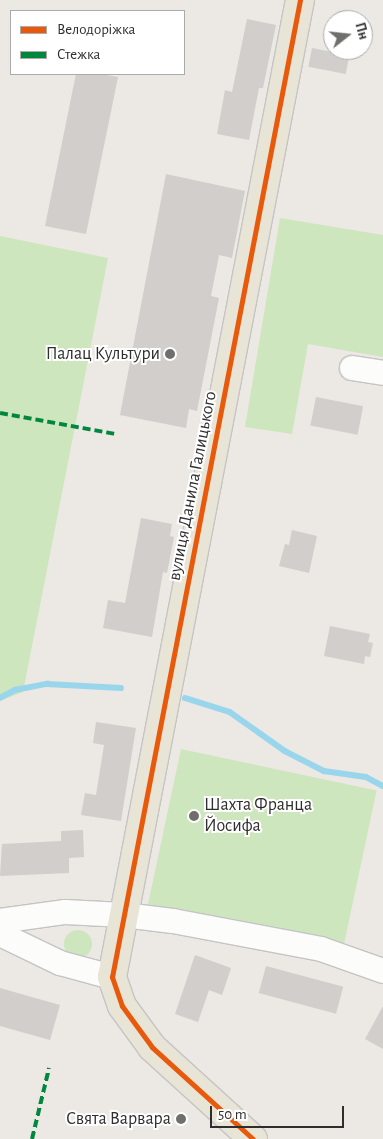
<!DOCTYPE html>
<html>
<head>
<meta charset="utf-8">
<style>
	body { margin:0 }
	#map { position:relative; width:383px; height:1139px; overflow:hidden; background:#ece8e4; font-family:"Alegreya Sans",sans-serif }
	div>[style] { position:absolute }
	.green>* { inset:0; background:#cee6be; transform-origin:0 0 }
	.round { border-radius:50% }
	.stream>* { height:5.5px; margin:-2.75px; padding:0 2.75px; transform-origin:2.75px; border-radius:2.75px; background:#99d6ec }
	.building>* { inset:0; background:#d1cecb; transform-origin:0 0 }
	.roads { filter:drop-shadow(1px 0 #c5c4c5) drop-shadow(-1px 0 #c5c4c5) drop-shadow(0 1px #c5c4c5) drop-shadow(0 -1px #c5c4c5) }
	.minor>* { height:24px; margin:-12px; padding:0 12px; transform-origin:12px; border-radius:12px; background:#fcfcfb }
	.major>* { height:28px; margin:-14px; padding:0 14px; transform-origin:14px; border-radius:14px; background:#e8e4d6 }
	.quiet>* { height:4px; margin-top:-2px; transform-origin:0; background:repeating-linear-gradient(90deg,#00873e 0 8px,transparent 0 12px) }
	.cycleway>* { height:5px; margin:-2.5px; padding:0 2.5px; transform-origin:2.5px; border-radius:2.5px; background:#e8590c }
	.dots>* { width:14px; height:14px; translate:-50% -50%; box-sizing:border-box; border:2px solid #fff; border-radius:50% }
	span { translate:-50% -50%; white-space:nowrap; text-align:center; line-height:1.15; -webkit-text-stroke:4px #fff; paint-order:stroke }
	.poi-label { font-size:18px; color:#2e2e2e }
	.right { translate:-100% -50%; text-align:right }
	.left { translate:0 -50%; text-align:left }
	.street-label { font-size:18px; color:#2e2e2e }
	.legend { position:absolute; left:10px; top:10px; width:175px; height:65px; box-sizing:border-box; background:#fff; border:1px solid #ababab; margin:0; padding:6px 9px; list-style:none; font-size:15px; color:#2e2e2e }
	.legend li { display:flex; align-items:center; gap:10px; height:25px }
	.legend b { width:25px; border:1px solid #ababab }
	.north { position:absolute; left:323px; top:10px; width:50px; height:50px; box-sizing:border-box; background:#fff; border:1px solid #ababab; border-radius:50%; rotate:74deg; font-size:14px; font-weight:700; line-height:20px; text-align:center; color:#2e2e2e }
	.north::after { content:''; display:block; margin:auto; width:18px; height:22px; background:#706f6e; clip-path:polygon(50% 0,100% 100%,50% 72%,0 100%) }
	.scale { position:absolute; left:210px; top:1106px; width:134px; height:22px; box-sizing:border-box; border:2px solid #2e2e2e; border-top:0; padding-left:6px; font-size:15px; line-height:18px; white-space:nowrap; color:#2e2e2e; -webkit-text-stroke:4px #fff; paint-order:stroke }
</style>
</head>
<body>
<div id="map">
	<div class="green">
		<div style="clip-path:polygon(280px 218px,383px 235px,383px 357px,308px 344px,292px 434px,245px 427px)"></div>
		<div style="clip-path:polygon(0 236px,108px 258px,23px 692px,0 701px)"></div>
		<div style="left:181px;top:749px;width:200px;height:160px;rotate:12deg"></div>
		<div class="round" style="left:64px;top:930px;width:28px;height:28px"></div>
	</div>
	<div class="stream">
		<div style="left:0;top:698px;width:17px;rotate:-28deg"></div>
		<div style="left:15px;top:690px;width:33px;rotate:-11deg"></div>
		<div style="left:47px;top:684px;width:74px;rotate:3.1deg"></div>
		<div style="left:185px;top:698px;width:47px;rotate:17.3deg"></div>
		<div style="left:230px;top:712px;width:67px;rotate:35.3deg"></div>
		<div style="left:285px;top:751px;width:44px;rotate:27.1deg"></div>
		<div style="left:324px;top:771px;width:42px;rotate:8.1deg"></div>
		<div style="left:366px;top:777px;width:19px;rotate:28deg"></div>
	</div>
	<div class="building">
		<div style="clip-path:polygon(247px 19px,276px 25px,263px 88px,259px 88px,249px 140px,217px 134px,225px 90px,232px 92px)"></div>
		<div style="left:312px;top:48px;width:38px;height:19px;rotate:11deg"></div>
		<div style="clip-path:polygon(76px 74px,101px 74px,118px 77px,86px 234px,45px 226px)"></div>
		<div style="clip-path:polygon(166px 174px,245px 191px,232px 258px,219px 255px,211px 296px,219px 298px,197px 411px,189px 409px,186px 428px,120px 415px)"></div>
		<div style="left:316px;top:397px;width:48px;height:29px;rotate:11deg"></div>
		<div style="clip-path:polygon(141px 518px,172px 524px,170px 536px,174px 537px,167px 573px,163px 572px,152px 637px,103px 628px,108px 600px,125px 603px)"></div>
		<div style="clip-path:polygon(292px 530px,317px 536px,309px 573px,279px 566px,285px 544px,289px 545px)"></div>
		<div style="clip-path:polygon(330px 626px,370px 634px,368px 642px,373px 643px,370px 657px,365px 656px,364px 664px,324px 656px)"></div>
		<div style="clip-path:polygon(96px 722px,136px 728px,121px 821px,81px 815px,85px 793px,96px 795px,104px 745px,93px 743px)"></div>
		<div style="clip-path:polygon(83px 830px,84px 857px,69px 858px,69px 873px,0 876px,2px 844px,61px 841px,61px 831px)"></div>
		<div style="clip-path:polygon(195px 955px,231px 968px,222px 995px,209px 990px,198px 1022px,175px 1014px)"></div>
		<div style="left:266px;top:966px;width:80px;height:28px;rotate:15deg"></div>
		<div style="clip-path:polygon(0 988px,60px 1005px,50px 1040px,0 1026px)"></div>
		<div style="clip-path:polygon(383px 1006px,383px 1049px,365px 1039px)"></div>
	</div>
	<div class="roads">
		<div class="minor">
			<div style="left:352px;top:368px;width:31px;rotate:9deg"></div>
			<div style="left:0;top:921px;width:66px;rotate:-7.9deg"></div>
			<div style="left:65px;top:912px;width:59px;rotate:2.9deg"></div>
			<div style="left:124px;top:915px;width:49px;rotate:7deg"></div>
			<div style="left:173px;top:921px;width:151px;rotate:10.7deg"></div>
			<div style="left:321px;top:949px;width:66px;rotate:19.5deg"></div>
			<div style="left:0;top:934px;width:67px;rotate:25.8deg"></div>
			<div style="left:60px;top:963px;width:54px;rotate:15.1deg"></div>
		</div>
		<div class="major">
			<div style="left:253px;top:1139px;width:137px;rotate:-137.7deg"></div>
			<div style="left:152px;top:1047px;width:51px;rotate:-126.2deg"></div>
			<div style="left:122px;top:1006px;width:31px;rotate:-109deg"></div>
			<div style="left:112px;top:977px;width:995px;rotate:-79.11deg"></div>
		</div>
	</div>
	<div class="quiet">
		<div style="left:0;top:413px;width:118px;rotate:10.3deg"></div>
		<div style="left:32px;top:1139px;width:73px;rotate:-76.5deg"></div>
	</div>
	<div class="cycleway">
		<div style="left:253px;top:1139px;width:137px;rotate:-137.7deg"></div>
		<div style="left:152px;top:1047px;width:51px;rotate:-126.2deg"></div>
		<div style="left:122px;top:1006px;width:31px;rotate:-109deg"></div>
		<div style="left:112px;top:977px;width:995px;rotate:-79.11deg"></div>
	</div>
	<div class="dots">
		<div style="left:170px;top:354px;background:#706f6e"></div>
		<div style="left:194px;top:816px;background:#706f6e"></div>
		<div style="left:181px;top:1119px;background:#706f6e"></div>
	</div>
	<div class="poi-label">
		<span class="right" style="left:160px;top:354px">Палац Культури</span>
		<span class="left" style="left:204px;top:816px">Шахта Франца<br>Йосифа</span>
		<span class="right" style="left:171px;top:1119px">Свята Варвара</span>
	</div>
	<div class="street-label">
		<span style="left:193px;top:486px;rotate:-79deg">вулиця Данила Галицького</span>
	</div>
	<ul class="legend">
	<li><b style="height:6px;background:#e8590c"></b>Велодоріжка</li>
	<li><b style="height:6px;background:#00873e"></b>Стежка</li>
	</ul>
	<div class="north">Пн</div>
	<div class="scale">50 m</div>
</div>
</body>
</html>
